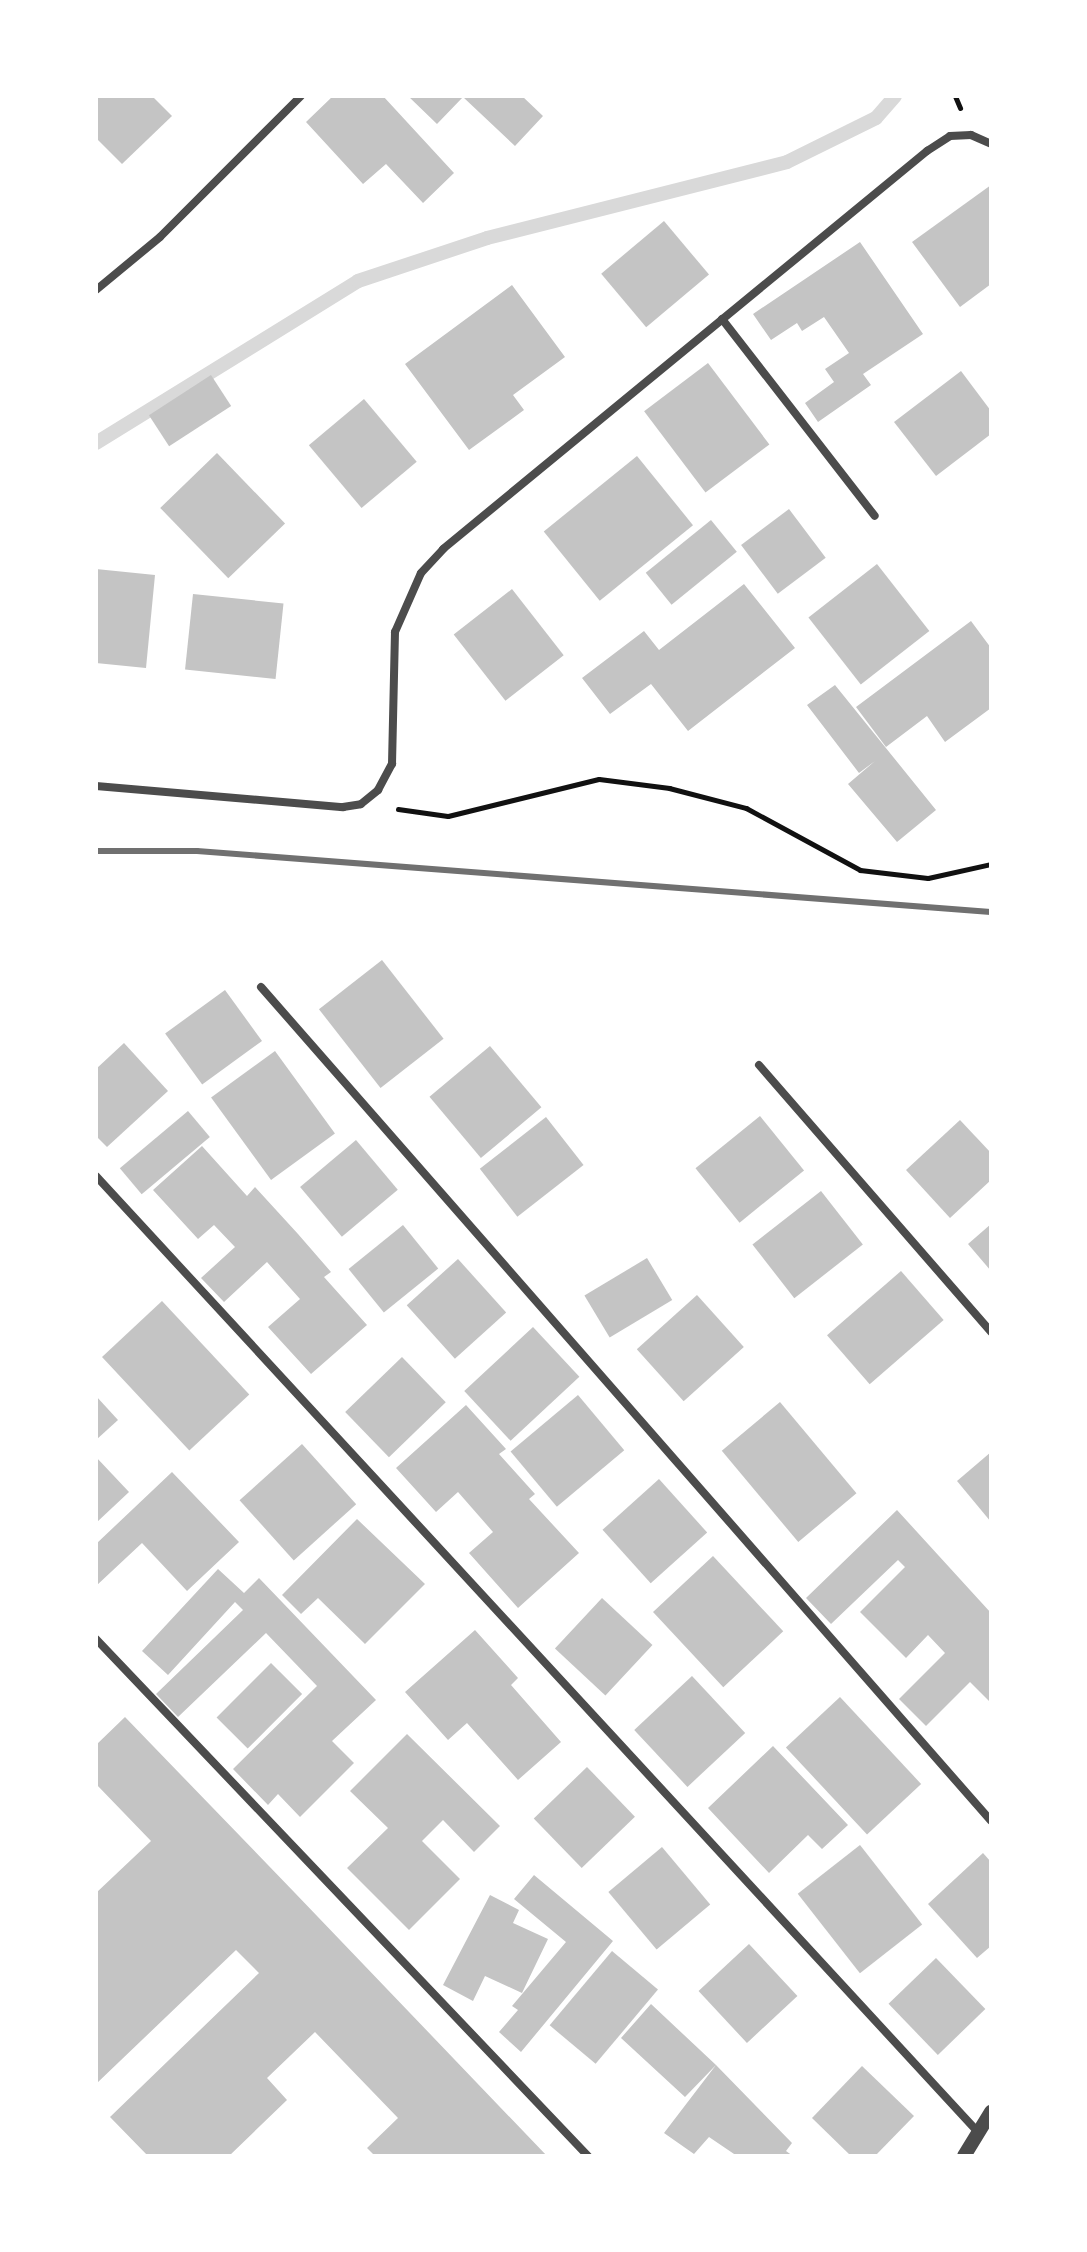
<!DOCTYPE html>
<html>
<head>
<meta charset="utf-8">
<style>
	body { margin:0 }
	#map { position:relative; width:1087px; height:2252px; overflow:hidden; background:#fff; font-family:"IBM Plex Sans",sans-serif }
	div>[style] { position:absolute }
	.stream>* { height:14px; margin:-7px; padding:0 7px; transform-origin:7px; border-radius:7px; background:#d9d9d9 }
	.building>* { inset:0; background:#c4c4c4; transform-origin:0 0 }
	.path>* { height:5px; margin:-2.5px; padding:0 2.5px; transform-origin:2.5px; border-radius:2.5px; background:#111 }
	.minor>* { height:8px; margin:-4px; padding:0 4px; transform-origin:4px; border-radius:4px; background:#4c4c4c }
	.tertiary>* { height:14px; margin:-7px; padding:0 7px; transform-origin:7px; border-radius:7px; background:#4c4c4c }
	.rail>* { height:6px; margin:-3px; padding:0 3px; transform-origin:3px; border-radius:3px; background:#707070 }
	span { translate:-50% -50%; white-space:nowrap; text-align:center; line-height:1.15; -webkit-text-stroke:7px #fff; paint-order:stroke }
	.frame { position:absolute; inset:0; border:98px solid #fff; pointer-events:none }
</style>
</head>
<body>
<div id="map">
	<div class="stream">
		<div style="left:96px;top:443px;width:308px;rotate:-31.7deg"></div>
		<div style="left:358px;top:281px;width:136px;rotate:-18.4deg"></div>
		<div style="left:487px;top:238px;width:309px;rotate:-14.2deg"></div>
		<div style="left:787px;top:162px;width:99px;rotate:-26.3deg"></div>
		<div style="left:876px;top:118px;width:29px;rotate:-49deg"></div>
	</div>
	<div class="building">
		<div style="clip-path:polygon(96px 96px,152px 96px,172px 116px,122px 164px,96px 138px)"></div>
		<div style="clip-path:polygon(333px 96px,383px 96px,454px 173px,423px 203px,386px 164px,363px 184px,306px 122px)"></div>
		<div style="clip-path:polygon(408px 96px,522px 96px,543px 116px,515px 146px,463px 97px,437px 124px)"></div>
		<div style="clip-path:polygon(991px 185px,991px 284px,960px 307px,912px 242px)"></div>
		<div style="left:664px;top:221px;width:70px;height:82px;rotate:50deg"></div>
		<div style="clip-path:polygon(860px 242px,923px 334px,863px 374px,871px 385px,818px 422px,805px 403px,834px 382px,825px 369px,849px 353px,824px 317px,802px 331px,797px 323px,771px 340px,753px 314px)"></div>
		<div style="clip-path:polygon(512px 285px,565px 357px,513px 395px,524px 410px,469px 450px,405px 364px)"></div>
		<div style="left:708px;top:363px;width:102px;height:80px;rotate:53deg"></div>
		<div style="clip-path:polygon(961px 371px,991px 411px,991px 434px,936px 476px,894px 422px)"></div>
		<div style="left:211px;top:375px;width:37px;height:74px;rotate:57deg"></div>
		<div style="left:364px;top:399px;width:82px;height:72px;rotate:50deg"></div>
		<div style="left:217px;top:453px;width:98px;height:79px;rotate:46deg"></div>
		<div style="left:637px;top:456px;width:89px;height:120px;rotate:51deg"></div>
		<div style="left:789px;top:509px;width:61px;height:60px;rotate:53deg"></div>
		<div style="left:711px;top:520px;width:41px;height:84px;rotate:51deg"></div>
		<div style="left:877px;top:564px;width:85px;height:87px;rotate:52deg"></div>
		<div style="clip-path:polygon(96px 569px,155px 575px,146px 668px,96px 663px)"></div>
		<div style="clip-path:polygon(744px 584px,795px 648px,688px 731px,651px 684px,610px 714px,582px 678px,644px 631px,659px 650px)"></div>
		<div style="left:512px;top:589px;width:84px;height:74px;rotate:52deg"></div>
		<div style="left:193px;top:594px;width:91px;height:76px;rotate:6deg"></div>
		<div style="clip-path:polygon(971px 621px,991px 648px,991px 708px,945px 742px,927px 716px,886px 747px,856px 707px)"></div>
		<div style="clip-path:polygon(835px 685px,936px 810px,897px 842px,848px 784px,875px 761px,859px 773px,807px 705px)"></div>
		<div style="left:382px;top:960px;width:100px;height:80px;rotate:52deg"></div>
		<div style="left:225px;top:990px;width:63px;height:74px;rotate:54deg"></div>
		<div style="clip-path:polygon(124px 1043px,168px 1091px,107px 1147px,96px 1136px,96px 1069px)"></div>
		<div style="left:490px;top:1046px;width:80px;height:79px;rotate:50deg"></div>
		<div style="left:275px;top:1051px;width:102px;height:79px;rotate:54deg"></div>
		<div style="left:188px;top:1111px;width:34px;height:89px;rotate:50deg"></div>
		<div style="left:760px;top:1116px;width:70px;height:83px;rotate:51deg"></div>
		<div style="left:546px;top:1117px;width:61px;height:84px;rotate:52deg"></div>
		<div style="clip-path:polygon(960px 1120px,991px 1153px,991px 1180px,950px 1218px,906px 1170px)"></div>
		<div style="left:356px;top:1140px;width:65px;height:73px;rotate:50deg"></div>
		<div style="clip-path:polygon(202px 1146px,247px 1196px,255px 1187px,298px 1234px,331px 1272px,324px 1277px,367px 1325px,311px 1374px,268px 1327px,300px 1299px,267px 1262px,224px 1302px,201px 1278px,235px 1247px,214px 1225px,198px 1239px,153px 1190px)"></div>
		<div style="left:821px;top:1191px;width:68px;height:87px;rotate:52deg"></div>
		<div style="clip-path:polygon(991px 1224px,991px 1271px,968px 1244px)"></div>
		<div style="left:403px;top:1225px;width:56px;height:70px;rotate:51deg"></div>
		<div style="left:647px;top:1258px;width:49px;height:73px;rotate:59deg"></div>
		<div style="left:458px;top:1259px;width:72px;height:69px;rotate:48deg"></div>
		<div style="left:901px;top:1271px;width:65px;height:98px;rotate:49deg"></div>
		<div style="left:697px;top:1295px;width:70px;height:81px;rotate:48deg"></div>
		<div style="left:162px;top:1301px;width:128px;height:82px;rotate:47deg"></div>
		<div style="left:533px;top:1327px;width:68px;height:94px;rotate:47deg"></div>
		<div style="left:402px;top:1357px;width:63px;height:79px;rotate:46deg"></div>
		<div style="left:578px;top:1395px;width:72px;height:88px;rotate:50deg"></div>
		<div style="clip-path:polygon(96px 1396px,118px 1420px,96px 1440px)"></div>
		<div style="left:780px;top:1402px;width:119px;height:76px;rotate:50deg"></div>
		<div style="clip-path:polygon(466px 1405px,506px 1449px,499px 1454px,535px 1494px,529px 1499px,579px 1553px,518px 1608px,469px 1553px,493px 1532px,458px 1492px,436px 1512px,396px 1468px)"></div>
		<div style="left:302px;top:1444px;width:81px;height:84px;rotate:48deg"></div>
		<div style="clip-path:polygon(991px 1452px,991px 1522px,957px 1481px)"></div>
		<div style="clip-path:polygon(96px 1457px,129px 1492px,96px 1523px)"></div>
		<div style="clip-path:polygon(172px 1472px,239px 1542px,187px 1591px,142px 1543px,96px 1586px,96px 1544px)"></div>
		<div style="left:659px;top:1479px;width:72px;height:76px;rotate:48deg"></div>
		<div style="clip-path:polygon(897px 1510px,991px 1613px,991px 1703px,970px 1682px,926px 1726px,899px 1699px,945px 1653px,928px 1635px,906px 1658px,860px 1612px,905px 1567px,898px 1560px,831px 1624px,806px 1598px)"></div>
		<div style="clip-path:polygon(357px 1519px,425px 1584px,365px 1644px,318px 1598px,301px 1614px,282px 1595px)"></div>
		<div style="left:713px;top:1556px;width:103px;height:82px;rotate:47deg"></div>
		<div style="clip-path:polygon(218px 1569px,244px 1593px,259px 1578px,376px 1700px,332px 1741px,354px 1763px,300px 1817px,278px 1794px,268px 1805px,233px 1769px,317px 1686px,266px 1633px,178px 1717px,156px 1694px,243px 1610px,235px 1602px,168px 1675px,142px 1651px)"></div>
		<div style="left:602px;top:1598px;width:69px;height:69px;rotate:43deg"></div>
		<div style="clip-path:polygon(475px 1630px,518px 1678px,511px 1685px,561px 1742px,518px 1780px,467px 1723px,448px 1740px,405px 1692px)"></div>
		<div style="left:271px;top:1663px;width:44px;height:77px;rotate:45deg"></div>
		<div style="left:692px;top:1676px;width:78px;height:79px;rotate:47deg"></div>
		<div style="left:840px;top:1697px;width:119px;height:74px;rotate:47deg"></div>
		<div style="clip-path:polygon(125px 1717px,295px 1893px,547px 2156px,375px 2156px,367px 2148px,398px 2118px,315px 2032px,267px 2078px,287px 2100px,229px 2156px,148px 2156px,110px 2117px,259px 1973px,236px 1950px,96px 2084px,96px 1893px,151px 1841px,96px 1784px,96px 1745px)"></div>
		<div style="clip-path:polygon(407px 1734px,500px 1826px,474px 1852px,443px 1820px,422px 1841px,460px 1879px,409px 1930px,347px 1868px,388px 1828px,350px 1791px)"></div>
		<div style="clip-path:polygon(773px 1746px,848px 1825px,822px 1849px,808px 1835px,769px 1873px,708px 1808px)"></div>
		<div style="left:587px;top:1767px;width:69px;height:74px;rotate:46deg"></div>
		<div style="left:860px;top:1845px;width:101px;height:79px;rotate:52deg"></div>
		<div style="left:662px;top:1847px;width:75px;height:70px;rotate:50deg"></div>
		<div style="clip-path:polygon(983px 1853px,991px 1862px,991px 1946px,977px 1958px,928px 1904px)"></div>
		<div style="clip-path:polygon(534px 1875px,613px 1941px,521px 2052px,499px 2032px,518px 2010px,512px 2006px,566px 1942px,514px 1899px)"></div>
		<div style="clip-path:polygon(490px 1895px,519px 1910px,513px 1923px,548px 1939px,522px 1993px,485px 1976px,473px 2001px,443px 1985px)"></div>
		<div style="left:749px;top:1944px;width:71px;height:69px;rotate:47deg"></div>
		<div style="left:612px;top:1951px;width:60px;height:97px;rotate:40deg"></div>
		<div style="left:936px;top:1958px;width:71px;height:66px;rotate:46deg"></div>
		<div style="clip-path:polygon(651px 2004px,716px 2065px,792px 2143px,786px 2151px,793px 2156px,737px 2156px,709px 2137px,694px 2154px,664px 2133px,716px 2065px,685px 2097px,621px 2038px)"></div>
		<div style="clip-path:polygon(862px 2066px,914px 2116px,875px 2156px,851px 2156px,812px 2118px)"></div>
	</div>
	<div class="path">
		<div style="left:955px;top:96px;width:13px;rotate:67deg"></div>
		<div style="left:398px;top:809px;width:50px;rotate:8deg"></div>
		<div style="left:448px;top:816px;width:155px;rotate:-13.8deg"></div>
		<div style="left:599px;top:779px;width:71px;rotate:7.3deg"></div>
		<div style="left:669px;top:788px;width:80px;rotate:14.6deg"></div>
		<div style="left:746px;top:808px;width:130px;rotate:28.5deg"></div>
		<div style="left:860px;top:870px;width:68px;rotate:6.7deg"></div>
		<div style="left:928px;top:878px;width:65px;rotate:-12.5deg"></div>
	</div>
	<div class="minor">
		<div style="left:96px;top:290px;width:83px;rotate:-39.6deg"></div>
		<div style="left:160px;top:237px;width:199px;rotate:-45deg"></div>
		<div style="left:722px;top:319px;width:249px;rotate:52.2deg"></div>
		<div style="left:96px;top:786px;width:248px;rotate:4.9deg"></div>
		<div style="left:343px;top:807px;width:18px;rotate:-9deg"></div>
		<div style="left:361px;top:804px;width:22px;rotate:-39deg"></div>
		<div style="left:378px;top:790px;width:30px;rotate:-62deg"></div>
		<div style="left:392px;top:764px;width:132px;rotate:-88.7deg"></div>
		<div style="left:395px;top:632px;width:64px;rotate:-66.2deg"></div>
		<div style="left:421px;top:573px;width:33px;rotate:-47deg"></div>
		<div style="left:443px;top:549px;width:627px;rotate:-39.43deg"></div>
		<div style="left:927px;top:151px;width:27px;rotate:-33deg"></div>
		<div style="left:950px;top:136px;width:21px;rotate:-3deg"></div>
		<div style="left:971px;top:135px;width:22px;rotate:24deg"></div>
		<div style="left:261px;top:987px;width:1108px;rotate:48.8deg"></div>
		<div style="left:759px;top:1065px;width:354px;rotate:49deg"></div>
		<div style="left:96px;top:1176px;width:1301px;rotate:47.31deg"></div>
		<div style="left:96px;top:1639px;width:714px;rotate:46.42deg"></div>
	</div>
	<div class="tertiary">
		<div style="left:964px;top:2156px;width:52px;rotate:-58.5deg"></div>
	</div>
	<div class="rail">
		<div style="left:96px;top:851px;width:101px"></div>
		<div style="left:197px;top:851px;width:796px;rotate:4.39deg"></div>
	</div>
	<div class="frame"></div>
</div>
</body>
</html>
